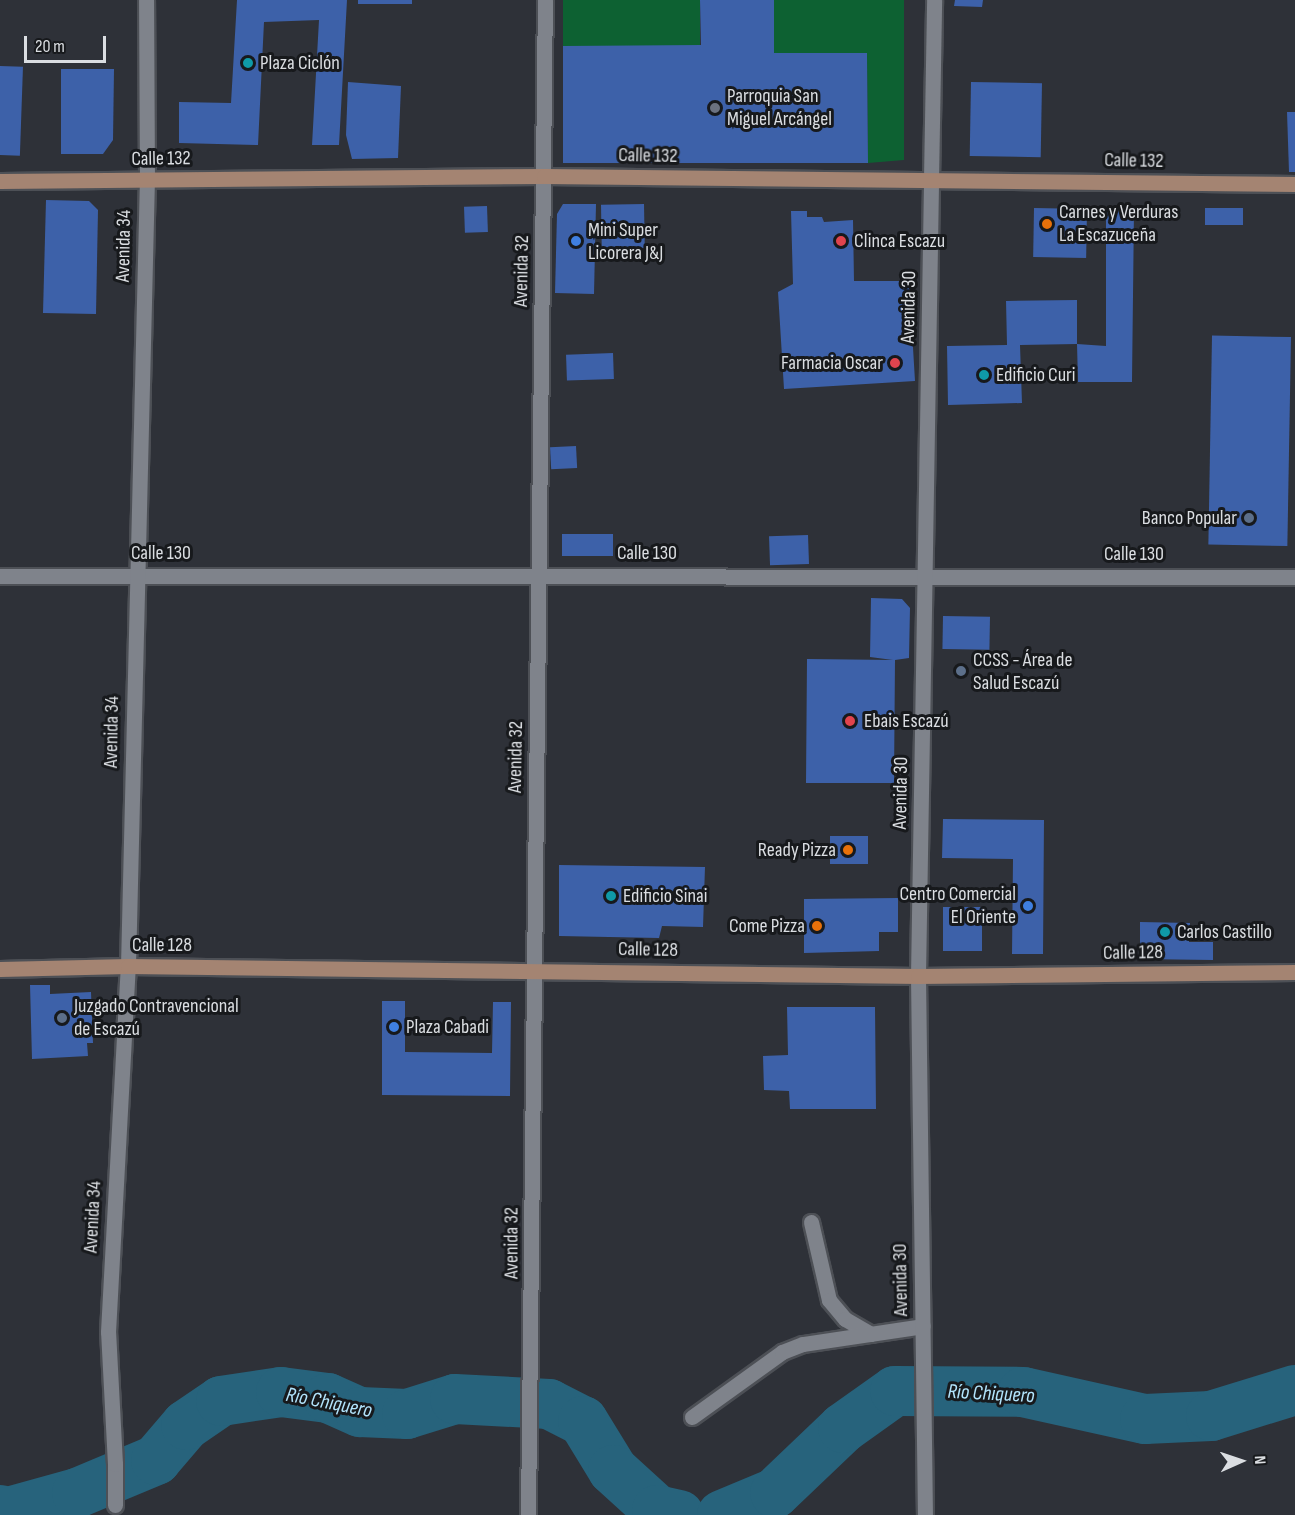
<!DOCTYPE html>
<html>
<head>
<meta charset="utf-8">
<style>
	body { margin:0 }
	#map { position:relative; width:1295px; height:1515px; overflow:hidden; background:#2e3138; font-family:"Sofia Sans Condensed",sans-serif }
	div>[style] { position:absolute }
	.green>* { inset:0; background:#0d6132; transform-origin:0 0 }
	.river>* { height:50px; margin:-25px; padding:0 25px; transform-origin:25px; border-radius:25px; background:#27637c }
	.building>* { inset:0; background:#3d61a9; transform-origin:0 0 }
	.roads { filter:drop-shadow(2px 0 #4d5056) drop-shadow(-2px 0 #4d5056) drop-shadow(0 2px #4d5056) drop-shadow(0 -2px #4d5056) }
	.service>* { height:15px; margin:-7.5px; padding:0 7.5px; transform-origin:7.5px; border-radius:7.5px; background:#7f838b }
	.pedestrian>* { height:15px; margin:-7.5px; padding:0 7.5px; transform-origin:7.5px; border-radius:7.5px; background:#7f838b }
	.minor>* { height:15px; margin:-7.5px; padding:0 7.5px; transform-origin:7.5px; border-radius:7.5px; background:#7f838b }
	.tertiary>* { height:15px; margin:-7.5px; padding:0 7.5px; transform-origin:7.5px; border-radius:7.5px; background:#7f838b }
	.secondary>* { height:15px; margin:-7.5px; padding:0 7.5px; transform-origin:7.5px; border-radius:7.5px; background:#a48472 }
	.dots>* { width:16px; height:16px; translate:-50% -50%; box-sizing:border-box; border:3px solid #17191c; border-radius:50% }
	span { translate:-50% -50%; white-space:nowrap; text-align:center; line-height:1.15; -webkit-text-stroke:6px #17191c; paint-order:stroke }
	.poi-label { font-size:20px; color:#dbdee2 }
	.left { translate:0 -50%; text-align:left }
	.right { translate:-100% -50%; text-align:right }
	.street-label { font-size:20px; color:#dbdee2 }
	.water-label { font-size:21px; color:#b2e4fc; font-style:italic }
	.north { position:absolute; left:1211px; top:1431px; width:60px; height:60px; -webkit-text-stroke:4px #17191c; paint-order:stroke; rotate:87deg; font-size:16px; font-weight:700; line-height:24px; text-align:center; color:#dbdee2 }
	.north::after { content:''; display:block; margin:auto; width:21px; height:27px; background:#dbdee2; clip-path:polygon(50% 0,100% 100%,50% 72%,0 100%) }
	.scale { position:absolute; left:24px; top:36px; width:82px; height:27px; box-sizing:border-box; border:3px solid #dbdee2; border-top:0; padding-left:8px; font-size:18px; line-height:21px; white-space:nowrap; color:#dbdee2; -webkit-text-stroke:4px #17191c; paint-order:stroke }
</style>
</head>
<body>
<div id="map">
	<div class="green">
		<div style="left:563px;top:0;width:137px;height:46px"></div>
		<div style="clip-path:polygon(774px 0,904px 0,904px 160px,868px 163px,867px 53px,774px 53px)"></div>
	</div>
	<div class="river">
		<div style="left:0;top:1510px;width:8px;rotate:14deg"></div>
		<div style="left:8px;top:1512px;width:72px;rotate:-15.4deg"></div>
		<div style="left:77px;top:1493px;width:86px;rotate:-22.7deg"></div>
		<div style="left:156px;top:1460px;width:46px;rotate:-49.4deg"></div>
		<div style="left:186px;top:1425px;width:42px;rotate:-34.4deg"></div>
		<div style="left:221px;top:1401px;width:61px;rotate:-8.5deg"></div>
		<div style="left:281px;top:1392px;width:47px;rotate:7.3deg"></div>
		<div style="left:328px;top:1398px;width:35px;rotate:24deg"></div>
		<div style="left:360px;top:1412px;width:47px;rotate:2.4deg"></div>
		<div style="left:407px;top:1414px;width:50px;rotate:-17.4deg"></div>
		<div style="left:455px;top:1399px;width:94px;rotate:3deg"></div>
		<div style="left:549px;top:1404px;width:38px;rotate:27deg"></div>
		<div style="left:583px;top:1421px;width:57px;rotate:58.5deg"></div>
		<div style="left:613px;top:1470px;width:59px;rotate:42.3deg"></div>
		<div style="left:657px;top:1510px;width:23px;rotate:13deg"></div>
		<div style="left:722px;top:1515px;width:57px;rotate:-22.5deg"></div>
		<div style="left:775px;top:1493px;width:94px;rotate:-43.7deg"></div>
		<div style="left:843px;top:1428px;width:64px;rotate:-35.4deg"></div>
		<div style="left:895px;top:1391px;width:128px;rotate:0.4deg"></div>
		<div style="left:1023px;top:1392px;width:125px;rotate:12.5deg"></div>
		<div style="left:1145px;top:1419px;width:66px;rotate:-2.6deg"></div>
		<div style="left:1211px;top:1416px;width:88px;rotate:-17.2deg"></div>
	</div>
	<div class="building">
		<div style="clip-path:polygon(237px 0,347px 0,339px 145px,312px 145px,319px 20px,264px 22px,258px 145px,179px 143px,179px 102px,231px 103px)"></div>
		<div style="left:358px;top:0;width:54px;height:4px"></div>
		<div style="clip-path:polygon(700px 0,774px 0,774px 53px,867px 53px,868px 163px,563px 163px,563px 46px,701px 45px)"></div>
		<div style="clip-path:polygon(955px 0,983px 0,982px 7px,954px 6px)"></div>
		<div style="left:0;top:66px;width:23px;height:89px;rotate:2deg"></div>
		<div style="clip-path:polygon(61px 69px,114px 69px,113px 140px,103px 154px,61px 154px)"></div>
		<div style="clip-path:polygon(348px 82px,401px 86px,398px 158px,352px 159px,346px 135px)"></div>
		<div style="left:971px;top:82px;width:71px;height:74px;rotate:1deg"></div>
		<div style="clip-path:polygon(1287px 112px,1295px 112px,1295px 172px,1289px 172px)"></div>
		<div style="clip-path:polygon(46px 200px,89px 201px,98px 210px,96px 314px,43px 313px)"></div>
		<div style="clip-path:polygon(563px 204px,596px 204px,594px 294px,555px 293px,557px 214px)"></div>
		<div style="left:644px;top:204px;width:44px;height:43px;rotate:89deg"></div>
		<div style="left:487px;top:206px;width:26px;height:23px;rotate:88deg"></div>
		<div style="left:1205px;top:208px;width:38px;height:17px"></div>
		<div style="left:1087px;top:209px;width:49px;height:53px;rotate:91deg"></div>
		<div style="clip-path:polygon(1106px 210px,1134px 210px,1132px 382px,1078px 382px,1077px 344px,1106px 346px)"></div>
		<div style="clip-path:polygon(791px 211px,807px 211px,807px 217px,822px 217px,824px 222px,853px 220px,854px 281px,909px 281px,915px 381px,784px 389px,778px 292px,793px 284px)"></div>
		<div style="clip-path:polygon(1077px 300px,1077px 344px,1020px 345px,1022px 403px,948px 405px,947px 346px,1007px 345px,1006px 301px)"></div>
		<div style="left:1291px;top:337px;width:209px;height:79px;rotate:91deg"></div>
		<div style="left:613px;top:353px;width:26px;height:47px;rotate:88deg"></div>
		<div style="left:576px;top:446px;width:22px;height:26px;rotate:87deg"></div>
		<div style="left:613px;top:534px;width:22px;height:51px;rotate:90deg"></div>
		<div style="left:808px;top:535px;width:29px;height:39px;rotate:88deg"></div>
		<div style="clip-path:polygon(871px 598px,902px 599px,910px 608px,909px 658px,895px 660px,894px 783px,806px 783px,807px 659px,893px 660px,870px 657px)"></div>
		<div style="left:943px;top:616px;width:47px;height:33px;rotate:1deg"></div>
		<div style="clip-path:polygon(943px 819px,1044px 820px,1043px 954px,1012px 954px,1013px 859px,942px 858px)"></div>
		<div style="left:830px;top:836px;width:38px;height:28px"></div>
		<div style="clip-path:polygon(559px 865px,705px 867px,703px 927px,662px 926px,659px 938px,559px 936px)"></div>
		<div style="clip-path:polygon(898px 898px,898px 932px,879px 932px,879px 951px,804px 953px,804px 899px)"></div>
		<div style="left:943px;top:907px;width:39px;height:44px"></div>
		<div style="clip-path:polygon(1140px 922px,1190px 923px,1189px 942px,1213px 942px,1213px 960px,1140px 959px)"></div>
		<div style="clip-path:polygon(30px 985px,50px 985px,50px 994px,91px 992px,93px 1043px,87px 1043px,88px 1056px,32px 1059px)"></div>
		<div style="clip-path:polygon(382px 1001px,405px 1001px,405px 1052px,492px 1053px,493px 1002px,511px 1002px,510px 1096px,382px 1095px)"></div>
		<div style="clip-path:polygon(787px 1007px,875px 1007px,876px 1109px,790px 1109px,789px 1091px,764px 1090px,763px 1056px,788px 1055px)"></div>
	</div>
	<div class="roads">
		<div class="service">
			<div style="left:811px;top:1222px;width:80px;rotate:77deg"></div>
			<div style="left:829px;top:1300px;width:25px;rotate:50deg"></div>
			<div style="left:845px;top:1319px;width:30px;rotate:30deg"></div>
			<div style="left:692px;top:1417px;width:111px;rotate:-35.8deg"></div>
			<div style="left:782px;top:1352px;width:22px;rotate:-21deg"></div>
			<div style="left:803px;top:1344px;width:121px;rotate:-8.5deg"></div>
		</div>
		<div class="pedestrian">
			<div style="left:115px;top:1464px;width:41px;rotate:90deg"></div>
		</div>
		<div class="minor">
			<div style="left:931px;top:180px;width:180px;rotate:-89deg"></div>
			<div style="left:0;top:576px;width:1295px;rotate:0.04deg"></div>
			<div style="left:918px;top:976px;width:539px;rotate:89.26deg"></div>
			<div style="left:115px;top:1464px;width:132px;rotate:-93deg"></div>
			<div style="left:108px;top:1332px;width:367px;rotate:-86.9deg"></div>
			<div style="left:128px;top:966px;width:786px;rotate:-88.62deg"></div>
			<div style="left:147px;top:180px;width:180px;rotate:-90.3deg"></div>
			<div style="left:528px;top:1515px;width:1515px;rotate:-89.36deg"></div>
		</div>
		<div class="tertiary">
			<div style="left:918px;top:976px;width:796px;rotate:-89.06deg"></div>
		</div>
		<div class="secondary">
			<div style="left:0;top:181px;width:544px;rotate:-0.53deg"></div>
			<div style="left:544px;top:176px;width:751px;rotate:0.61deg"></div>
			<div style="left:0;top:969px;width:128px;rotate:-1.3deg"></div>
			<div style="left:128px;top:966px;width:790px;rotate:0.73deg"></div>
			<div style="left:918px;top:976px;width:377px;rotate:-0.6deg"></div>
		</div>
	</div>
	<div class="dots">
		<div style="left:248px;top:63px;background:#0f9aa8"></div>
		<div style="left:715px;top:108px;background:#6b7280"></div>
		<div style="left:1047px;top:224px;background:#e8710a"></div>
		<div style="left:576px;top:241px;background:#3f7fe0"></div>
		<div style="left:841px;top:241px;background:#e0444e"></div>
		<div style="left:895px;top:363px;background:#e0444e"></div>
		<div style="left:984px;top:375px;background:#0f9aa8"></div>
		<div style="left:1249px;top:518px;background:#5c6f8a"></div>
		<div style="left:961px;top:671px;background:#5c6f8a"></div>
		<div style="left:850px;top:721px;background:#e0444e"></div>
		<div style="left:848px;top:850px;background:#e8710a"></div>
		<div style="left:611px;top:896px;background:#0f9aa8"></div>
		<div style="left:1028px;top:906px;background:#3f7fe0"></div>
		<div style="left:817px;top:926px;background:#e8710a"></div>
		<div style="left:1165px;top:932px;background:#0f9aa8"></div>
		<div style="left:62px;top:1018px;background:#5c6f8a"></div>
		<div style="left:394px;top:1027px;background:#3f7fe0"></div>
	</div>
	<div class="poi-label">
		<span class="left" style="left:260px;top:63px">Plaza Ciclón</span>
		<span class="left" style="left:727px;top:108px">Parroquia San<br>Miguel Arcángel</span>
		<span class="left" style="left:1059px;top:224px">Carnes y Verduras<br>La Escazuceña</span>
		<span class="left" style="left:588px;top:242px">Mini Super<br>Licorera J&amp;J</span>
		<span class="left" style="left:854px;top:241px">Clinca Escazu</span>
		<span class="right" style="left:883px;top:363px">Farmacia Oscar</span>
		<span class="left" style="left:996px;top:375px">Edificio Curi</span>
		<span class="right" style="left:1237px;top:518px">Banco Popular</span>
		<span class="left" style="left:973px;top:672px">CCSS - Área de<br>Salud Escazú</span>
		<span class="left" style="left:864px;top:721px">Ebais Escazú</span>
		<span class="right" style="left:836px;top:850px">Ready Pizza</span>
		<span class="right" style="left:1016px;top:906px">Centro Comercial<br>El Oriente</span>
		<span class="left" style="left:623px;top:896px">Edificio Sinai</span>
		<span class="right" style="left:805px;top:926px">Come Pizza</span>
		<span class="left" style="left:1177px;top:932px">Carlos Castillo</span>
		<span class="left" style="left:74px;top:1018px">Juzgado Contravencional<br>de Escazú</span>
		<span class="left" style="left:406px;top:1027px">Plaza Cabadi</span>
	</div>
	<div class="street-label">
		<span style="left:648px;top:156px;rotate:1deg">Calle 132</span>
		<span style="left:161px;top:159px;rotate:-1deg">Calle 132</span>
		<span style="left:1134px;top:161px;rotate:1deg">Calle 132</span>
		<span style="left:124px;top:246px;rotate:-89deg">Avenida 34</span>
		<span style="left:522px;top:271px;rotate:-89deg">Avenida 32</span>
		<span style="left:909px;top:307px;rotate:-89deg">Avenida 30</span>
		<span style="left:161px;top:553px">Calle 130</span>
		<span style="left:647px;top:553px">Calle 130</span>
		<span style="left:1134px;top:554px">Calle 130</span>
		<span style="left:112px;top:732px;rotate:-89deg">Avenida 34</span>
		<span style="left:516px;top:757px;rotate:-89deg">Avenida 32</span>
		<span style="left:901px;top:793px;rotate:-89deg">Avenida 30</span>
		<span style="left:162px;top:945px">Calle 128</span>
		<span style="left:648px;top:950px;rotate:1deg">Calle 128</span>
		<span style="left:1133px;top:953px;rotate:-1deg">Calle 128</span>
		<span style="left:93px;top:1217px;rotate:-87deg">Avenida 34</span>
		<span style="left:512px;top:1243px;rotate:-90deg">Avenida 32</span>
		<span style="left:901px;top:1280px;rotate:-91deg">Avenida 30</span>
	</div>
	<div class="water-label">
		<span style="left:991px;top:1394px;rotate:3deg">Río Chiquero</span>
		<span style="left:329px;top:1403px;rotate:11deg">Río Chiquero</span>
	</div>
	<div class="north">N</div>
	<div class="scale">20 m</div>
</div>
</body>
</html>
